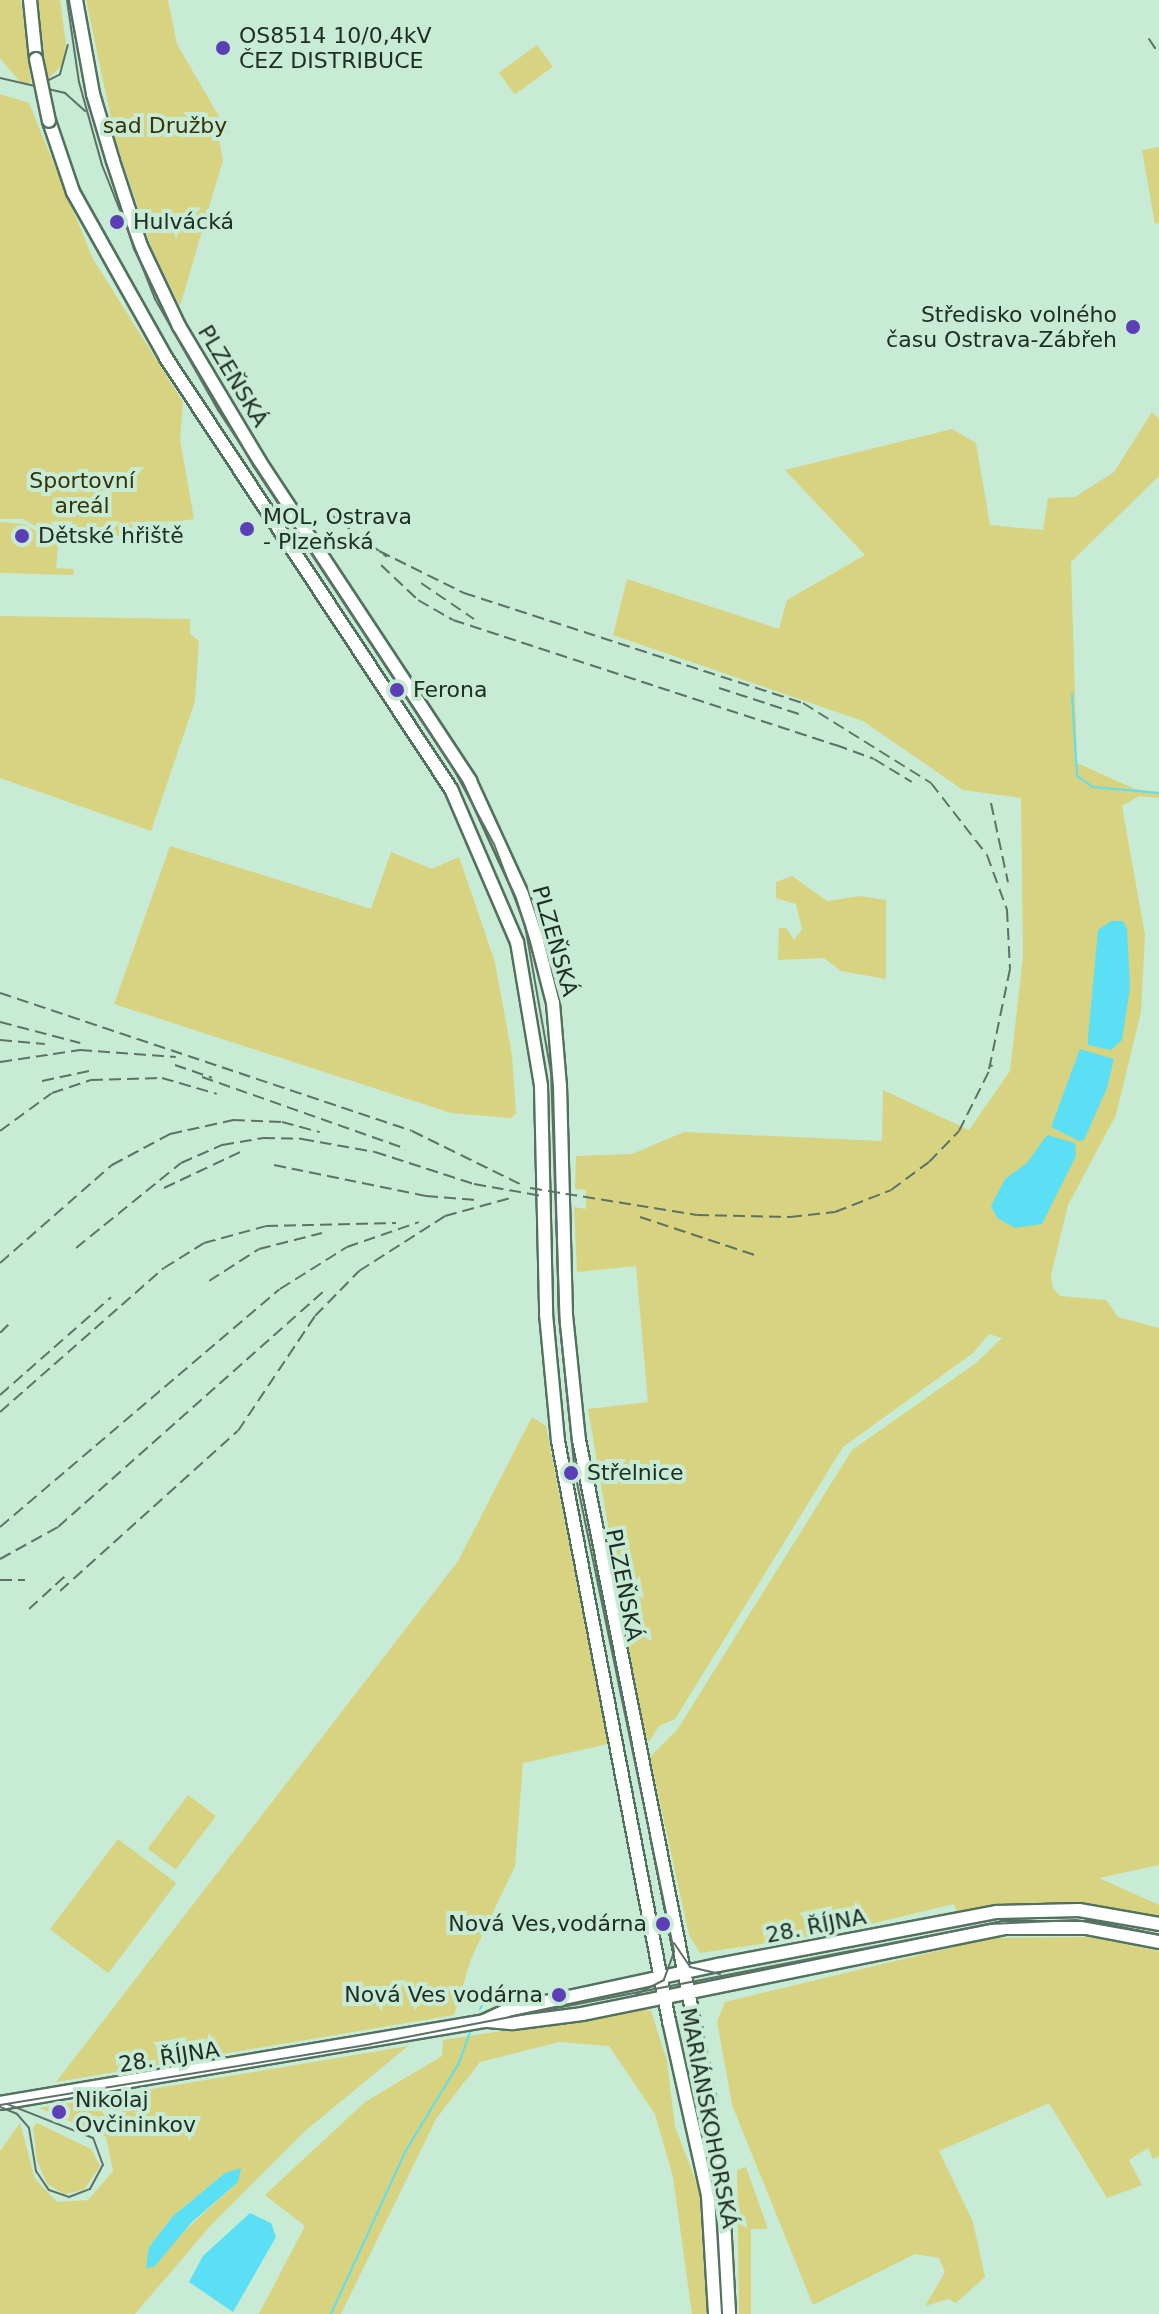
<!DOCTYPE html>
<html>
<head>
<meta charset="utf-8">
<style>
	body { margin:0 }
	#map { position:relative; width:1159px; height:2314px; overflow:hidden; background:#c8ebd5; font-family:"DejaVu Sans",sans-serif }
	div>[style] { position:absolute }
	.green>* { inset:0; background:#d8d380; transform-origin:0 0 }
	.water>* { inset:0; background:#5adff4 }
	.stream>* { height:2px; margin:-1px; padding:0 1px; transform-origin:1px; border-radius:1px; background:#5adff4 }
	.roads { filter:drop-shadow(2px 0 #52715e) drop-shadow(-2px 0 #52715e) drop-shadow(0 2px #52715e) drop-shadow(0 -2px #52715e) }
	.secondary>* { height:12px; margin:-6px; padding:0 6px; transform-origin:6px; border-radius:6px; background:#fff }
	.tram>* { height:2px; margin:-1px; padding:0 1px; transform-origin:1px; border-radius:1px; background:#5c7265 }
	.rail>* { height:2px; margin-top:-1px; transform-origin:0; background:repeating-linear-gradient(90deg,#5c7265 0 12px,transparent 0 18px) }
	.bridges { filter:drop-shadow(2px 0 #52715e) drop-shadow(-2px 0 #52715e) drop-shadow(0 2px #52715e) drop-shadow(0 -2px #52715e) }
	.secondary-bridge>* { height:12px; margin:-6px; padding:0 6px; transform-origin:6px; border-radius:6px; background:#fff }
	.dots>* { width:22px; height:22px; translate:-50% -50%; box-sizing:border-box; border:4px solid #c8ebd5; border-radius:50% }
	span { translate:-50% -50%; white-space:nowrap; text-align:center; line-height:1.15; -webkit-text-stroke:8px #c8ebd5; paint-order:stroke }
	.poi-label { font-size:22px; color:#202e26 }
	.left { translate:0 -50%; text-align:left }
	.right { translate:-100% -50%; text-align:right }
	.park-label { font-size:22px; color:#363309 }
	.street-label { font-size:22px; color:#202e26 }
</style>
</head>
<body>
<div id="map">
	<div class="green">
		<div style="clip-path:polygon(0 0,21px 0,31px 83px,21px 83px,0 58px)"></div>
		<div style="clip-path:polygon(38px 0,60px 0,66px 44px,64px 63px,47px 80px)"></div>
		<div style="clip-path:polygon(86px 0,168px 0,177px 44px,228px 132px,219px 138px,223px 160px,180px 306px,151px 247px,116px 142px)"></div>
		<div style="left:537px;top:45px;width:27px;height:47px;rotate:54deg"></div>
		<div style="clip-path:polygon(0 94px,29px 103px,93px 259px,183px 402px,180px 439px,194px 519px,173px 522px,162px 535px,74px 537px,72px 545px,66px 544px,23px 519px,0 519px)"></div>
		<div style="clip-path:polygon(1159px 147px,1159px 223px,1155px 224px,1142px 150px)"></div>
		<div style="clip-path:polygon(1152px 412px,1159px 419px,1159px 476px,1071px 562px,1077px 763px,1135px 789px,1159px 792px,1159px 798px,1139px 796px,1122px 806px,1145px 935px,1141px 1012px,1116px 1115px,1068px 1205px,1051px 1275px,1053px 1288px,1060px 1296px,1106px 1300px,1118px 1317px,1159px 1328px,1159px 1865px,1099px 1878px,1159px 1905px,1159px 1917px,1067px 1904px,957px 1913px,954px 1904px,829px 1934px,700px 1953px,689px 1935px,650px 1757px,677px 1730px,852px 1450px,976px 1363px,1002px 1338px,989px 1334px,973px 1353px,843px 1447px,675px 1719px,659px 1726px,649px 1742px,643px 1729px,588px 1409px,648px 1402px,636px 1266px,577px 1272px,574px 1207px,586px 1209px,586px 1190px,575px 1189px,576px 1156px,632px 1154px,684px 1132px,882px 1141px,883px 1090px,969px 1130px,1010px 1071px,1023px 957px,1021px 798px,963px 790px,863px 721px,613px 635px,627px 579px,779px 629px,787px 600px,865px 555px,785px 470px,952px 429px,976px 443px,990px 525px,1043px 530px,1048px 498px,1075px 497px,1114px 472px)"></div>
		<div style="clip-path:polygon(0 522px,25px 524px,58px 545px,56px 568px,74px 569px,73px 575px,0 573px)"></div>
		<div style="clip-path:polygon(0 616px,190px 619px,190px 634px,199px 641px,195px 701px,151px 831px,0 778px)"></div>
		<div style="clip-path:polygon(170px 846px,371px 909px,391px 852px,432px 869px,459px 857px,495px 962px,512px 1055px,516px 1113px,511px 1118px,451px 1113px,114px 1004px)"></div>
		<div style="clip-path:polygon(792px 876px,827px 901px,860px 896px,886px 900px,886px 979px,841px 971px,824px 958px,778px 960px,779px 928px,786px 928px,794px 940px,802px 929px,796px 904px,776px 898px,776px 882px)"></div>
		<div style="clip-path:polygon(532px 1417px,546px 1426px,608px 1744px,523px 1763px,515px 1866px,471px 1959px,454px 2015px,56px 2082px,458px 1561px)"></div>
		<div style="left:188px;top:1795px;width:35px;height:67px;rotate:37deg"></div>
		<div style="left:118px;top:1839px;width:73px;height:113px;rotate:37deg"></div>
		<div style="clip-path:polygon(1091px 1937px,1159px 1951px,1159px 2156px,1153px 2159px,1148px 2148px,1129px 2160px,1142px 2185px,1107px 2198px,1049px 2103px,939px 2151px,973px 2222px,985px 2277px,956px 2303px,948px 2299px,925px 2306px,945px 2272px,939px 2258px,915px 2254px,813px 2305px,732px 2105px,717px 2021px,725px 2002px,991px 1938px)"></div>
		<div style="clip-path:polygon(644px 2009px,651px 2011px,667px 2061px,675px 2127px,703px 2199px,707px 2314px,692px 2314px,673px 2177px,655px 2114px,609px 2046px,559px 2042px,480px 2062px,462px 2085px,436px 2119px,341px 2314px,259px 2314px,305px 2226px,265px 2195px,365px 2102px,442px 2056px,443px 2040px)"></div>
		<div style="clip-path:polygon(evenodd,408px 2046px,305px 2131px,212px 2224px,135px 2314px,0 2314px,0 2151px,20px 2123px,35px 2179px,57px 2202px,88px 2200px,113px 2171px,106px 2137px,39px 2108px,408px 2046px,225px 2173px,238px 2182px,182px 2233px,149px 2247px,173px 2216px,225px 2173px)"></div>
		<div style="clip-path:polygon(37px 2123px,91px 2149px,100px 2166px,84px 2190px,64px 2194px,47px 2184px,37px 2160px,33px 2127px)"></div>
		<div style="clip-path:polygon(746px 2167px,768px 2229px,751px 2229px,751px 2314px,739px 2314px,737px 2170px)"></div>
	</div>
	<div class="water">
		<div style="clip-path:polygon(1111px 921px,1123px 921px,1127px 929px,1130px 987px,1122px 1040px,1111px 1050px,1088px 1045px,1088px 1038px,1098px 930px)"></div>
		<div style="clip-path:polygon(1080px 1049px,1114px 1059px,1107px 1088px,1084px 1140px,1079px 1141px,1051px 1127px)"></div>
		<div style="clip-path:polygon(1047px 1135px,1075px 1143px,1076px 1156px,1042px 1224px,1015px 1228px,997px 1218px,991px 1206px,1005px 1179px,1027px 1163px)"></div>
		<div style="clip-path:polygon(241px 2168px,238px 2182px,191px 2223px,154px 2267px,146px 2268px,149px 2247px,173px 2216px,225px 2173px)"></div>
		<div style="clip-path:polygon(250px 2213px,271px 2223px,276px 2237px,233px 2312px,189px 2282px,203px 2256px)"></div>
	</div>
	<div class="stream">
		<div style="left:1072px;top:694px;width:82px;rotate:86.5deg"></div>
		<div style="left:1077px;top:776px;width:19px;rotate:35deg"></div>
		<div style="left:1093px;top:787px;width:66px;rotate:5.2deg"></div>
		<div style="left:480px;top:2009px;width:6px;rotate:-59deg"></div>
		<div style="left:331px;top:2314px;width:178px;rotate:-65.4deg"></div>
		<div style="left:405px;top:2152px;width:102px;rotate:-58.7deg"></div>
		<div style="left:458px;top:2065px;width:38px;rotate:-70deg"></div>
	</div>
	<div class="roads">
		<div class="secondary">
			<div style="left:30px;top:0;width:59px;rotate:84.2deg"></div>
			<div style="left:76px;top:0;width:96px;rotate:79.7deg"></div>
			<div style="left:93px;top:94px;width:70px;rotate:73.4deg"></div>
			<div style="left:113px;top:161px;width:89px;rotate:71.8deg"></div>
			<div style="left:141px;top:246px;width:89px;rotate:64.6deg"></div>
			<div style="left:179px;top:326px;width:158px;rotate:59.2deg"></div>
			<div style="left:260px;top:462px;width:382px;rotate:56.6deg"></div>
			<div style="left:470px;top:781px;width:124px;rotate:65.3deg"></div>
			<div style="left:522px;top:894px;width:45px;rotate:72deg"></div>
			<div style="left:536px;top:937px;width:68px;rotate:75.6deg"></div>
			<div style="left:553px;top:1003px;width:83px;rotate:85.2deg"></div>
			<div style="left:560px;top:1086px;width:229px;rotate:88.5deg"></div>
			<div style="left:566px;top:1315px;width:126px;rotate:84.1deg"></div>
			<div style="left:579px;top:1440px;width:670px;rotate:78.81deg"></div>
			<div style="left:709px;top:2097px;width:87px;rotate:81.4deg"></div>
			<div style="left:722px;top:2183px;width:131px;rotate:86.9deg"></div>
			<div style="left:49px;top:121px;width:75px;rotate:71.3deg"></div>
			<div style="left:73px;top:192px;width:190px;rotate:60.7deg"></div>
			<div style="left:166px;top:358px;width:517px;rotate:56.53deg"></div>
			<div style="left:451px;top:789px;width:167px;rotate:66.7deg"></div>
			<div style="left:517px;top:942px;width:146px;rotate:80.5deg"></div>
			<div style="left:541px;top:1086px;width:228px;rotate:88.7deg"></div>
			<div style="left:546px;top:1314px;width:128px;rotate:84.6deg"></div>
			<div style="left:558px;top:1441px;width:591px;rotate:79.17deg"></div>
			<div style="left:669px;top:2021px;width:179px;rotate:77.4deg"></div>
			<div style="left:708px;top:2196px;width:118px;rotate:86.6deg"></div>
			<div style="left:488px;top:2021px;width:25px;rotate:5deg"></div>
			<div style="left:513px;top:2023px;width:70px;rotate:-7.4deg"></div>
			<div style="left:582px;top:2014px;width:431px;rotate:-11.5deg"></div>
			<div style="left:1004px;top:1928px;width:83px"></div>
			<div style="left:1087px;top:1928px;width:73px;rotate:11deg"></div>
			<div style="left:0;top:2103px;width:491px;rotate:-9.6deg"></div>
			<div style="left:484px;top:2021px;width:26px;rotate:-25deg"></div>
			<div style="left:508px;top:2010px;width:215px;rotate:-12.1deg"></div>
			<div style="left:718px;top:1965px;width:284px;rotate:-10.8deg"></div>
			<div style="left:997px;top:1912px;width:82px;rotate:-1.4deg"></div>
			<div style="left:1079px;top:1910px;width:81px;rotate:9.9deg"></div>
		</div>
	</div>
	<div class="tram">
		<div style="left:67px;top:0;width:83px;rotate:81.7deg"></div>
		<div style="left:79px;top:82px;width:86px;rotate:74.5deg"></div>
		<div style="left:102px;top:165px;width:144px;rotate:68.4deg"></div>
		<div style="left:155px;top:299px;width:128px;rotate:60.4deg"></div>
		<div style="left:218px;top:410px;width:428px;rotate:56.7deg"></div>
		<div style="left:453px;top:768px;width:86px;rotate:61.7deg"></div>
		<div style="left:494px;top:844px;width:87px;rotate:69.1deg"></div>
		<div style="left:525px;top:925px;width:149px;rotate:80deg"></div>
		<div style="left:551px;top:1072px;width:254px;rotate:88deg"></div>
		<div style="left:560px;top:1326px;width:148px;rotate:84.2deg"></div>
		<div style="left:575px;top:1473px;width:489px;rotate:78.3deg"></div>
		<div style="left:674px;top:1952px;width:30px;rotate:110deg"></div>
		<div style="left:664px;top:1980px;width:31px;rotate:153deg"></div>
		<div style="left:1149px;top:39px;width:11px;rotate:56deg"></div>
		<div style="left:0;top:78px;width:67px;rotate:13deg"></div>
		<div style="left:65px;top:93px;width:27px;rotate:42deg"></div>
		<div style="left:35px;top:87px;width:28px;rotate:-27deg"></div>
		<div style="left:60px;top:74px;width:30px;rotate:-75deg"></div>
		<div style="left:674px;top:1943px;width:29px;rotate:56deg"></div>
		<div style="left:690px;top:1967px;width:31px;rotate:13deg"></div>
		<div style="left:0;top:2105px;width:376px;rotate:-9.3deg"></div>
		<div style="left:371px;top:2044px;width:631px;rotate:-10.97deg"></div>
		<div style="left:990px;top:1924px;width:86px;rotate:-2.7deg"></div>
		<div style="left:1076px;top:1920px;width:84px;rotate:10.2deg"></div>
		<div style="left:0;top:2107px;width:18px;rotate:22deg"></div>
		<div style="left:17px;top:2114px;width:18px;rotate:49deg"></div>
		<div style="left:29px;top:2128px;width:44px;rotate:80.8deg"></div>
		<div style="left:36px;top:2171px;width:23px;rotate:56deg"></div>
		<div style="left:49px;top:2190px;width:21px;rotate:19deg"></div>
		<div style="left:69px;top:2197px;width:22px;rotate:-21deg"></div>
		<div style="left:90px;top:2189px;width:27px;rotate:-62deg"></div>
		<div style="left:103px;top:2165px;width:29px;rotate:-110deg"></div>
		<div style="left:93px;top:2138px;width:92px;rotate:-158.4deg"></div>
	</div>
	<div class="rail">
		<div style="left:326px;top:511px;width:76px;rotate:37deg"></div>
		<div style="left:379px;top:551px;width:95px;rotate:26.3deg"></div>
		<div style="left:464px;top:593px;width:356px;rotate:18deg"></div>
		<div style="left:803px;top:703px;width:151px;rotate:32deg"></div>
		<div style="left:931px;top:783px;width:91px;rotate:52.1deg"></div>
		<div style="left:987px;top:855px;width:59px;rotate:70deg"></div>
		<div style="left:1007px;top:910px;width:59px;rotate:87.1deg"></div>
		<div style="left:1010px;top:969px;width:107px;rotate:101.8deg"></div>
		<div style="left:381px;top:565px;width:51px;rotate:43.4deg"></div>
		<div style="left:418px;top:600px;width:40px;rotate:29.7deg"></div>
		<div style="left:453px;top:620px;width:403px;rotate:18.1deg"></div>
		<div style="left:836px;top:745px;width:40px;rotate:20.2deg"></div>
		<div style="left:874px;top:759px;width:44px;rotate:31.2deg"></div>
		<div style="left:421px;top:583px;width:64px;rotate:34.2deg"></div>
		<div style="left:719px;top:688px;width:84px;rotate:18deg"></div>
		<div style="left:991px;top:803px;width:81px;rotate:77.9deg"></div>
		<div style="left:0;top:993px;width:434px;rotate:18.5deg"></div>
		<div style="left:412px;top:1131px;width:125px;rotate:26.2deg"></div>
		<div style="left:0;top:1022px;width:83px;rotate:14.7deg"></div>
		<div style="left:0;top:1040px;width:45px;rotate:5.1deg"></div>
		<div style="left:0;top:1062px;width:81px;rotate:-8.5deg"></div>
		<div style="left:80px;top:1050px;width:96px;rotate:4.2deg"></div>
		<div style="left:175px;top:1065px;width:39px;rotate:19deg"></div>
		<div style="left:202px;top:1077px;width:216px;rotate:19.4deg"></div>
		<div style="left:42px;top:1081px;width:48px;rotate:-12deg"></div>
		<div style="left:0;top:1131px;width:64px;rotate:-36.2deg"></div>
		<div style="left:52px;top:1093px;width:41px;rotate:-18.4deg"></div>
		<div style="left:91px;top:1080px;width:71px;rotate:-1.6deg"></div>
		<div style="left:162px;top:1078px;width:57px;rotate:16.2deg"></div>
		<div style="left:274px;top:1165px;width:155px;rotate:11.5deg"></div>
		<div style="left:426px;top:1196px;width:50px;rotate:4.6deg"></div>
		<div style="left:164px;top:1188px;width:84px;rotate:-25.3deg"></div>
		<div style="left:530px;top:1188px;width:169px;rotate:9.2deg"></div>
		<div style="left:697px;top:1215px;width:93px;rotate:1.2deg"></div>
		<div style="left:790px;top:1217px;width:45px;rotate:-6.3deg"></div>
		<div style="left:835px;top:1212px;width:60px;rotate:-21.4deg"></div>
		<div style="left:891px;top:1190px;width:47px;rotate:-36.4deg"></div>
		<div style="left:929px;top:1162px;width:43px;rotate:-45.9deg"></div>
		<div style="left:959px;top:1131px;width:74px;rotate:-63.4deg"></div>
		<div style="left:640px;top:1217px;width:124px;rotate:18.3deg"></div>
		<div style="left:76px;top:1248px;width:135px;rotate:-39deg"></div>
		<div style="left:181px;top:1163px;width:45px;rotate:-23.7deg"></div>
		<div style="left:222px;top:1145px;width:42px;rotate:-9.7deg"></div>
		<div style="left:263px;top:1138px;width:39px;rotate:1deg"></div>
		<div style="left:302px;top:1139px;width:74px;rotate:10.1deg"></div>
		<div style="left:375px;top:1152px;width:104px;rotate:17.9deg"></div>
		<div style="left:474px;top:1184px;width:69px;rotate:10deg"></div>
		<div style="left:0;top:1263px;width:149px;rotate:-41.2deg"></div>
		<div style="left:112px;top:1165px;width:66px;rotate:-28.1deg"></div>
		<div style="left:170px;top:1134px;width:65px;rotate:-12.5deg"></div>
		<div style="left:233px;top:1120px;width:49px;rotate:2.3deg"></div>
		<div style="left:282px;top:1122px;width:39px;rotate:15deg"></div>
		<div style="left:209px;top:1281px;width:59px;rotate:-32.6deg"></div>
		<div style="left:259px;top:1249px;width:65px;rotate:-14.3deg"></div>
		<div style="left:0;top:1333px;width:18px;rotate:-45deg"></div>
		<div style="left:0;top:1395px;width:148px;rotate:-41.4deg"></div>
		<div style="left:0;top:1412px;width:218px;rotate:-41.3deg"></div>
		<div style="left:164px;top:1268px;width:47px;rotate:-32deg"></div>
		<div style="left:204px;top:1243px;width:64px;rotate:-15.3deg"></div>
		<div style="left:266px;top:1226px;width:130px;rotate:-1.3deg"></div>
		<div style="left:0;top:1527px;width:367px;rotate:-40.4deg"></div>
		<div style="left:280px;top:1289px;width:79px;rotate:-32.1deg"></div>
		<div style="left:347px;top:1247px;width:76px;rotate:-19.1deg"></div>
		<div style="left:0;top:1559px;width:66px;rotate:-28.9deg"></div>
		<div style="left:58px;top:1527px;width:356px;rotate:-41.6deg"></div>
		<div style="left:0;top:1580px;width:25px"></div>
		<div style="left:60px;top:1591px;width:239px;rotate:-42deg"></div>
		<div style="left:238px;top:1431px;width:138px;rotate:-56.2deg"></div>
		<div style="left:315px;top:1316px;width:63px;rotate:-45.6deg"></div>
		<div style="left:359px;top:1271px;width:102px;rotate:-32.6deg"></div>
		<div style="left:445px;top:1216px;width:68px;rotate:-15.3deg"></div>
		<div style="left:29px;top:1609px;width:49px;rotate:-42.5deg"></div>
	</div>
	<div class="bridges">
		<div class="secondary-bridge">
			<div style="left:36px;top:59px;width:63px;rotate:78.2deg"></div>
		</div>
	</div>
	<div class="dots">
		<div style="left:223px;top:48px;background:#5c3fb7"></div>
		<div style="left:117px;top:222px;background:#5c3fb7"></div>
		<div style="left:1133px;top:327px;background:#5c3fb7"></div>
		<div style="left:247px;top:529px;background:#5c3fb7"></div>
		<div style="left:22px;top:536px;background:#5c3fb7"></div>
		<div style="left:397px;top:690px;background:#5c3fb7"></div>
		<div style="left:571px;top:1473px;background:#5c3fb7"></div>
		<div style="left:663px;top:1924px;background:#5c3fb7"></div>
		<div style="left:559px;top:1995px;background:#5c3fb7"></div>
		<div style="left:59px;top:2112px;background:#5c3fb7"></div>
	</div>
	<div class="poi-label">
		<span class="left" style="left:239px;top:48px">OS8514 10/0,4kV<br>ČEZ DISTRIBUCE</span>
		<span class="left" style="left:133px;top:222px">Hulvácká</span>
		<span class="right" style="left:1117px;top:327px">Středisko volného<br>času Ostrava-Zábřeh</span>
		<span class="left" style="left:263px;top:529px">MOL, Ostrava<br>- Plzeňská</span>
		<span class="left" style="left:38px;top:536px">Dětské hřiště</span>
		<span class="left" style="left:413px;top:690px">Ferona</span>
		<span class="left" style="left:587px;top:1473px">Střelnice</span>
		<span class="right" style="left:647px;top:1924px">Nová Ves,vodárna</span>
		<span class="right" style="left:543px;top:1995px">Nová Ves vodárna</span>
		<span class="left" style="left:75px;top:2112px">Nikolaj<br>Ovčininkov</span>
	</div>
	<div class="park-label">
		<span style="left:165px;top:126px">sad Družby</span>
		<span style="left:82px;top:493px">Sportovní<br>areál</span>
	</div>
	<div class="street-label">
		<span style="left:233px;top:376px;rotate:59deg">PLZEŇSKÁ</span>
		<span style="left:555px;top:941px;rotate:74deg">PLZEŇSKÁ</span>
		<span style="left:624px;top:1585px;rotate:79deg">PLZEŇSKÁ</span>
		<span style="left:816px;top:1926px;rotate:-11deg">28. ŘÍJNA</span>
		<span style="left:169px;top:2057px;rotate:-9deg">28. ŘÍJNA</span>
		<span style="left:709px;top:2118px;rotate:79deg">MARIÁNSKOHORSKÁ</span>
	</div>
</div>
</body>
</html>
